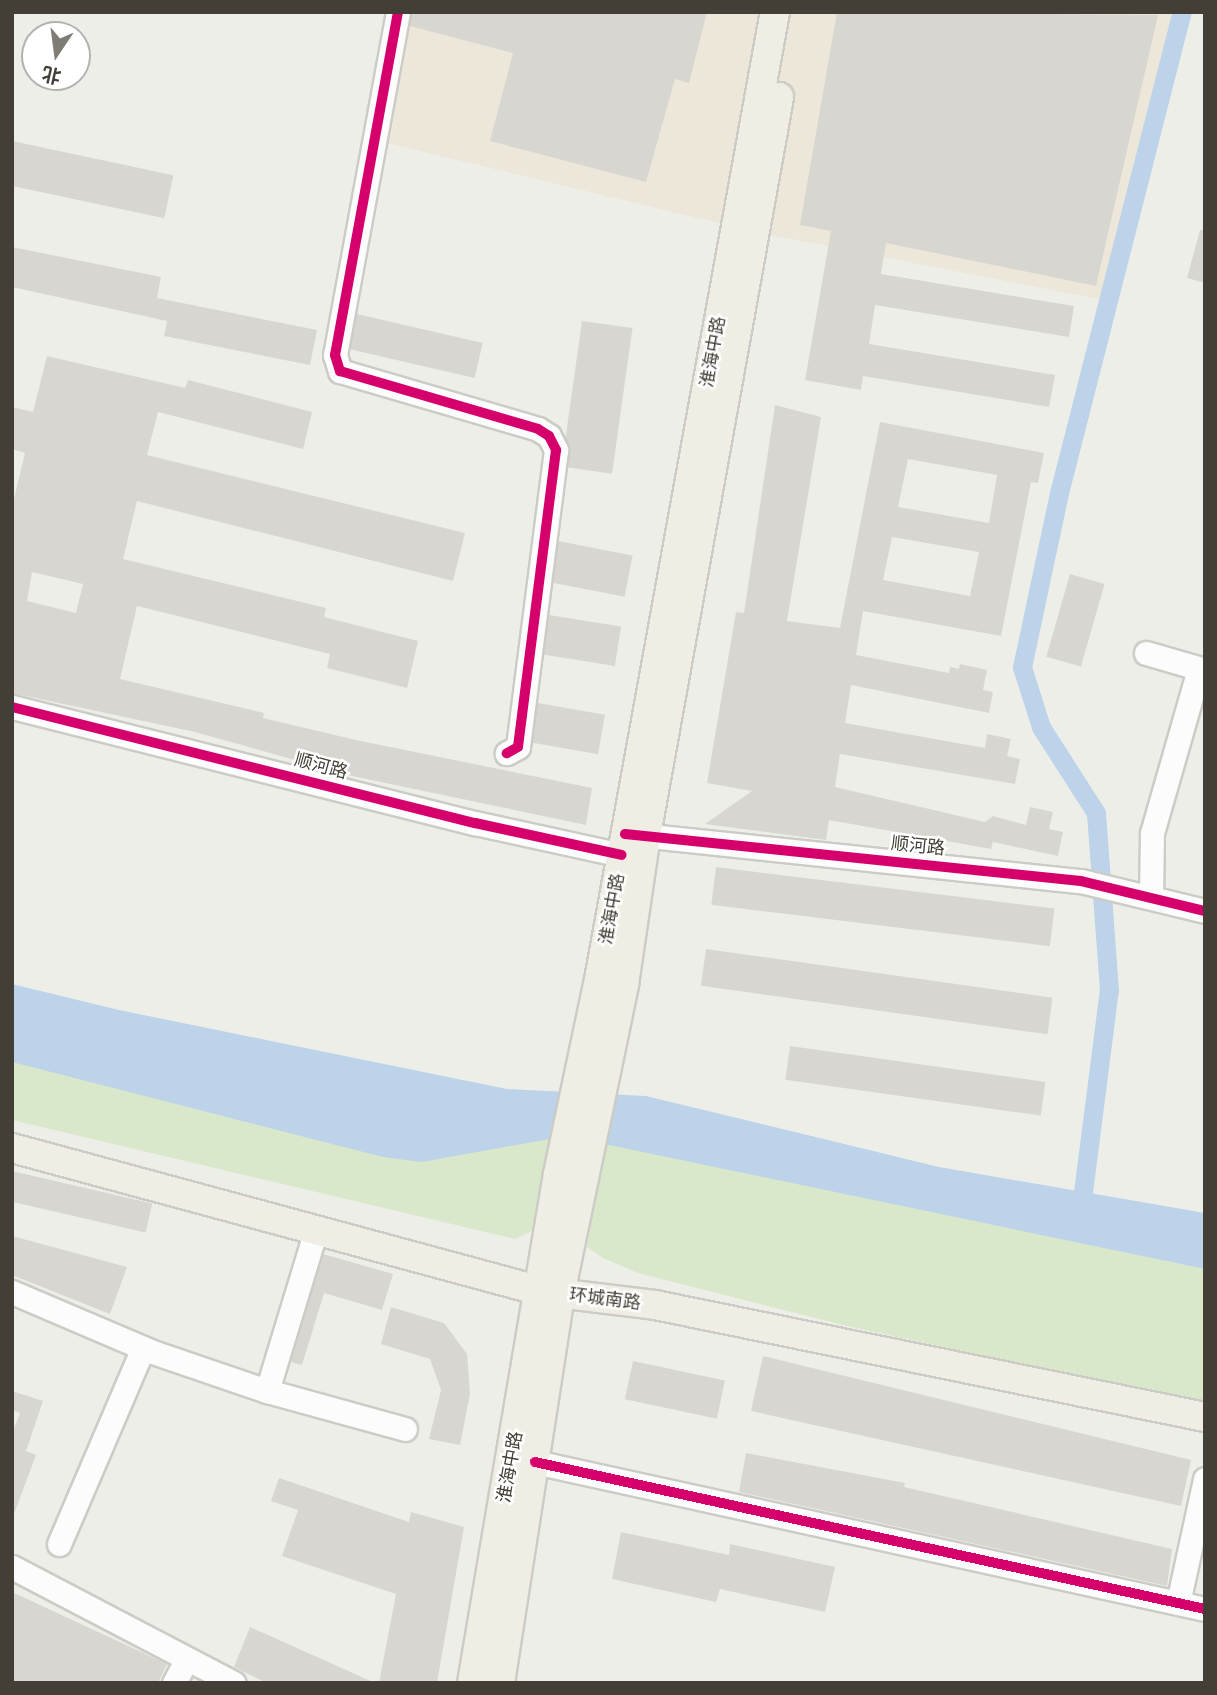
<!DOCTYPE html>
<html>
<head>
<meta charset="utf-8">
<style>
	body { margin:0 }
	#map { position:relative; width:1217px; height:1695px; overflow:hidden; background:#eeeee9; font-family:Rubik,"Noto Sans SC",sans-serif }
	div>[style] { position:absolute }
	.commercial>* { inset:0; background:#ede7da }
	.green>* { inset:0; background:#d9e7cb }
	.water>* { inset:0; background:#bcd3e9 }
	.canal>* { height:19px; margin:-9.5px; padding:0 9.5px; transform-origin:9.5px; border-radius:9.5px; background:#bcd3e9 }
	.building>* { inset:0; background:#d8d6d1; transform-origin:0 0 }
	.roads { filter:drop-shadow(2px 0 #cccbc6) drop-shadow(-2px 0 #cccbc6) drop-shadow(0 2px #cccbc6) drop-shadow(0 -2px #cccbc6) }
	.minor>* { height:23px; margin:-11.5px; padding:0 11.5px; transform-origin:11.5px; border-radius:11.5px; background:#fcfcfc }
	.major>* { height:28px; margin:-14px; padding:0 14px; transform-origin:14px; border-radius:14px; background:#efede4 }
	.cycleway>* { height:10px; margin:-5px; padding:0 5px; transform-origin:5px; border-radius:5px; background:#d6006c }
	span { translate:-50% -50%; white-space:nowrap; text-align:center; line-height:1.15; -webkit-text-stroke:5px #fff; paint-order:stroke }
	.street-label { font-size:18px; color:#433f36 }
	.frame { position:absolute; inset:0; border:14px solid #433f36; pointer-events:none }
	.north { position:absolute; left:21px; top:21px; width:70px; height:70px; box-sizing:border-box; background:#fff; border:2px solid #b4b2af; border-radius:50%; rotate:193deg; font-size:19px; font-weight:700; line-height:28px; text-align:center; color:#433f36 }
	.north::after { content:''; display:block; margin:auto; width:24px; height:32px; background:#7f7c75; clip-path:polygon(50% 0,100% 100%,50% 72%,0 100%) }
</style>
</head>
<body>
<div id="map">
	<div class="commercial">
		<div style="clip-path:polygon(398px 12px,1182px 12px,1108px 301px,755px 232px,374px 140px)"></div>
	</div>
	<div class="green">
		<div style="clip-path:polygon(12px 1053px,550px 1134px,544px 1205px,532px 1231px,515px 1239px,12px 1120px)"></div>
		<div style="clip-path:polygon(607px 1142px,1205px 1269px,1205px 1404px,847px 1326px,638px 1273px,603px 1258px,587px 1247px)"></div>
	</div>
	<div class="water">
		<div style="clip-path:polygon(12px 984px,119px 1010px,507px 1089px,646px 1096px,939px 1167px,1205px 1213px,1205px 1269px,566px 1136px,422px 1162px,383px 1157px,12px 1062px)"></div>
	</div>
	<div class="canal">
		<div style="left:1083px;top:1192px;width:204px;rotate:-82.7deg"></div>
		<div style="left:1109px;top:990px;width:177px;rotate:-94.2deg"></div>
		<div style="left:1096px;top:813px;width:102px;rotate:-122.6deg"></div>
		<div style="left:1041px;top:727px;width:63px;rotate:-107.6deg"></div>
		<div style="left:1022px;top:667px;width:178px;rotate:-78deg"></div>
		<div style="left:1059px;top:493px;width:496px;rotate:-75.7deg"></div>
	</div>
	<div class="building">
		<div style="clip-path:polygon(412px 12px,707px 12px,689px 83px,675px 79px,646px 182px,490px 141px,513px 53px,410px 26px)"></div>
		<div style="clip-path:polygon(837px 12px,1158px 15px,1096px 286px,886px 243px,881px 274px,1074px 306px,1069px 337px,875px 305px,869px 344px,1055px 375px,1049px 407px,863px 376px,861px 390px,805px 380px,831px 231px,800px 225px)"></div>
		<div style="left:12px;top:141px;width:165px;height:44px;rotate:12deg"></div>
		<div style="clip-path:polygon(1200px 230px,1205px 230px,1205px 283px,1187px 278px)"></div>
		<div style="clip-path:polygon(12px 247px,161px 277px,157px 298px,317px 330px,310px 365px,164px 336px,167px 321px,12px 287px)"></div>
		<div style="left:357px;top:314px;width:129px;height:36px;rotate:13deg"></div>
		<div style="left:582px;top:321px;width:51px;height:147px;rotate:8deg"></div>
		<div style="clip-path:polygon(evenodd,47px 356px,185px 388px,188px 380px,312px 412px,303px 449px,158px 412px,147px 455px,465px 533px,453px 581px,137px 501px,123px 559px,326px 608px,324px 617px,418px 641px,407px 688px,327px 668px,330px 654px,137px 606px,120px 679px,264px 713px,263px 718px,356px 740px,592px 788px,586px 825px,352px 776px,195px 732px,12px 693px,12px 507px,25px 453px,12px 449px,12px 407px,33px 412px,47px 356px,32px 572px,83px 584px,76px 613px,27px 601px,32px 572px)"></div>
		<div style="clip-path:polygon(evenodd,775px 405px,821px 417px,787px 621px,840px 628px,880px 422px,1044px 453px,1038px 483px,1031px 482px,1001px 636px,863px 611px,856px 655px,949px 673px,950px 667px,959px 669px,960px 664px,987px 670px,983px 690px,993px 692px,989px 713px,851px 685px,845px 723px,985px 748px,987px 734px,1011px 739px,1007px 756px,1020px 759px,1015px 784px,840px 754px,835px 787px,985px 822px,993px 816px,1026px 825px,1030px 807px,1053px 812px,1049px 829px,1063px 832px,1058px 856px,993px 842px,991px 849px,829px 820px,826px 840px,705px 824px,752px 791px,707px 783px,736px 612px,744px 613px,775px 405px,908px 459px,997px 475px,989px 523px,898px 507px,908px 459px,775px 405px,892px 537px,979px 552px,970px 596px,883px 580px,892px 537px)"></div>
		<div style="left:558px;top:541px;width:76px;height:42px;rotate:11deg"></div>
		<div style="left:1070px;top:574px;width:36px;height:86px;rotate:16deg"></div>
		<div style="left:549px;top:615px;width:73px;height:40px;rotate:9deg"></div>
		<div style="left:538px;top:703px;width:68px;height:40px;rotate:10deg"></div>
		<div style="left:716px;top:867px;width:341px;height:38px;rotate:7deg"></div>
		<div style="left:706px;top:949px;width:350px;height:37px;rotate:8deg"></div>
		<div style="left:790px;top:1046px;width:258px;height:34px;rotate:8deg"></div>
		<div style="left:12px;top:1171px;width:144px;height:30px;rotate:13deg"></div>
		<div style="clip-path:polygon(12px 1236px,127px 1267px,110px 1314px,12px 1275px)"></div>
		<div style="clip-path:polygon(323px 1254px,393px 1274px,382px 1310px,324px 1293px,302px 1365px,291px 1362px)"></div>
		<div style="clip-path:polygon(391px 1307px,444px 1323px,467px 1354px,470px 1394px,460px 1445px,429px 1439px,441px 1390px,430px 1359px,381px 1344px)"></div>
		<div style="clip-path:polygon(763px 1356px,1191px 1460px,1181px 1506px,751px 1411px)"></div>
		<div style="left:633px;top:1361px;width:94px;height:39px;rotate:12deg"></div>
		<div style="clip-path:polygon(12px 1391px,43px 1401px,26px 1451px,36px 1455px,14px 1514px,12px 1434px,20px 1413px,12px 1410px)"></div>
		<div style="clip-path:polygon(746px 1453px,905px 1483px,904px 1487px,1172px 1549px,1167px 1586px,739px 1492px)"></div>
		<div style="clip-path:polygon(279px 1478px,409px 1522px,411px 1512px,464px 1527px,437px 1683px,379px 1683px,396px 1594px,282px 1556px,298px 1510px,271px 1501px)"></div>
		<div style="clip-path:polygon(621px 1532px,729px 1555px,730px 1544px,835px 1567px,825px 1612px,720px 1589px,716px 1602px,612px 1579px)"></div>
		<div style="clip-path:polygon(12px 1592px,167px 1664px,158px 1683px,12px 1683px)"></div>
		<div style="clip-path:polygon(250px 1627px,375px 1683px,267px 1683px,234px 1667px)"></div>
	</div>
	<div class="roads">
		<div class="minor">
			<div style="left:398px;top:12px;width:349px;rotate:100.4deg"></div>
			<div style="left:335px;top:355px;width:17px;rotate:73deg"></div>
			<div style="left:340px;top:371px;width:206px;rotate:16.3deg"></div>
			<div style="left:538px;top:429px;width:13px;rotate:32deg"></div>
			<div style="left:549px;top:436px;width:16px;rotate:63deg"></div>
			<div style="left:556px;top:450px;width:299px;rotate:97.3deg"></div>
			<div style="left:518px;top:747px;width:13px;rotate:151deg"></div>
			<div style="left:1146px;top:653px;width:61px;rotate:16.1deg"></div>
			<div style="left:12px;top:707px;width:477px;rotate:14.1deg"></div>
			<div style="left:475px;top:823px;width:150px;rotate:12.3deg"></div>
			<div style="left:631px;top:834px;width:452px;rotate:6deg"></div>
			<div style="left:1081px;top:881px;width:128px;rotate:13.6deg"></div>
			<div style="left:1151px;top:897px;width:64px;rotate:-89.1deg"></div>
			<div style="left:1152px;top:833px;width:171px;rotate:-74deg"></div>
			<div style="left:12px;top:1292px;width:150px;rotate:23.1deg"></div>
			<div style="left:150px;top:1351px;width:124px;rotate:18.9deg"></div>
			<div style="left:267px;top:1391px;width:168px;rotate:-73.1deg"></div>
			<div style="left:267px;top:1391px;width:143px;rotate:15.4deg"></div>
			<div style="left:535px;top:1462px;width:686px;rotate:12.37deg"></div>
			<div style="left:59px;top:1544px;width:213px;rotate:-66.8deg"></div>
			<div style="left:12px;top:1567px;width:250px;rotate:27.6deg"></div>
			<div style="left:1178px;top:1603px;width:127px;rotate:-77.7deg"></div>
			<div style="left:174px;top:1683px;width:26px;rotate:-62deg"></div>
		</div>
		<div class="major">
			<div style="left:12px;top:1148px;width:548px;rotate:15.13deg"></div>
			<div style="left:541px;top:1291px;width:115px;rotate:7deg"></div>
			<div style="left:655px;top:1305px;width:561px;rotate:11.51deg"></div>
			<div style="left:472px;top:1683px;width:516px;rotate:-80.41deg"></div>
			<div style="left:558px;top:1174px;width:198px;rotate:-78.1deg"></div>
			<div style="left:599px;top:980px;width:984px;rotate:-79.7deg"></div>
			<div style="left:500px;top:1683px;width:394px;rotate:-81.2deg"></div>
			<div style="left:560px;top:1294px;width:317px;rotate:-78.3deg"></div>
			<div style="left:624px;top:984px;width:151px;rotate:-81.6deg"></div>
			<div style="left:646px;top:835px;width:750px;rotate:-79.78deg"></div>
		</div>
	</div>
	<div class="cycleway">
		<div style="left:398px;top:12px;width:349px;rotate:100.4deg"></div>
		<div style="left:335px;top:355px;width:17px;rotate:73deg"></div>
		<div style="left:340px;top:371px;width:206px;rotate:16.3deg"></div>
		<div style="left:538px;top:429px;width:13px;rotate:32deg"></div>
		<div style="left:549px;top:436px;width:16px;rotate:63deg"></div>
		<div style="left:556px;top:450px;width:299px;rotate:97.3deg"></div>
		<div style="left:518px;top:747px;width:13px;rotate:151deg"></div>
		<div style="left:12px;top:707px;width:477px;rotate:14.1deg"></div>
		<div style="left:475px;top:823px;width:150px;rotate:12.3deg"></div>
		<div style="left:625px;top:834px;width:458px;rotate:5.9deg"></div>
		<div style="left:1081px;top:881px;width:128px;rotate:13.6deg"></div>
		<div style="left:535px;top:1462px;width:686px;rotate:12.37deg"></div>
	</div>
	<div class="street-label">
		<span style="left:713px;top:352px;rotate:-80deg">淮海中路</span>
		<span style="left:321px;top:766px;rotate:15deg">顺河路</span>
		<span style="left:918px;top:846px;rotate:6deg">顺河路</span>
		<span style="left:612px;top:909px;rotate:-80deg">淮海中路</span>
		<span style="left:605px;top:1299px;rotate:7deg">环城南路</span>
		<span style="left:510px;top:1467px;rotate:-80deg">淮海中路</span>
	</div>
	<div class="frame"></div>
	<div class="north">北</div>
</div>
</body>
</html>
